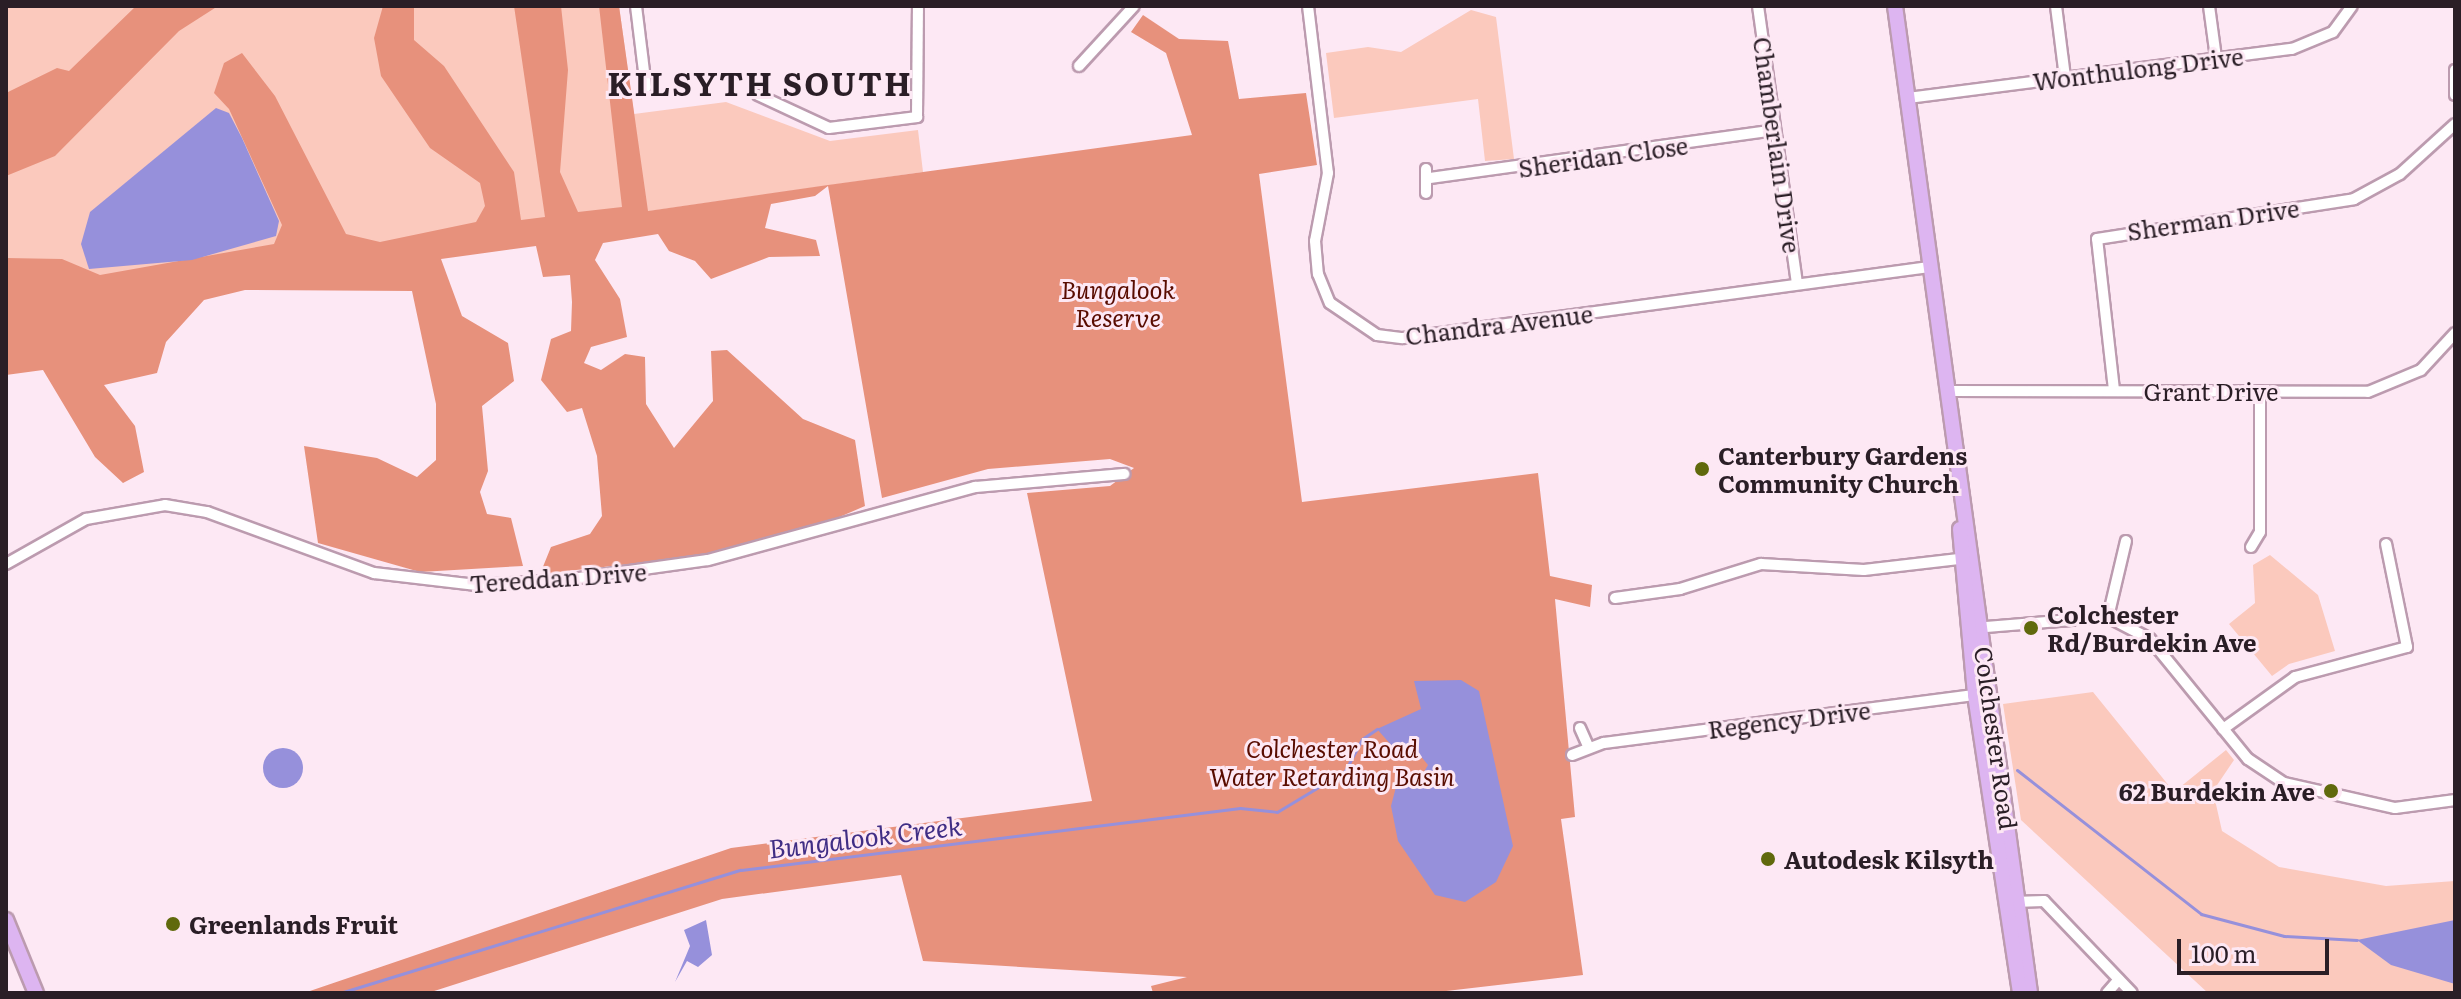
<!DOCTYPE html>
<html>
<head>
<meta charset="utf-8">
<style>
	body { margin:0 }
	#map { position:relative; width:2461px; height:999px; overflow:hidden; background:#fde8f4; font-family:Literata,serif }
	div>[style] { position:absolute }
	.green>* { inset:0; background:#fbc9bd }
	.forest>* { inset:0; background:#e7917c }
	.water>* { inset:0; background:#9690db }
	.round { border-radius:50% }
	.stream>* { height:3px; margin:-1.5px; padding:0 1.5px; transform-origin:1.5px; border-radius:1.5px; background:#9690db }
	.roads { filter:drop-shadow(2px 0 #bc9baf) drop-shadow(-2px 0 #bc9baf) drop-shadow(0 2px #bc9baf) drop-shadow(0 -2px #bc9baf) }
	.minor>* { height:10px; margin:-5px; padding:0 5px; transform-origin:5px; border-radius:5px; background:#fff }
	.major>* { height:14px; margin:-7px; padding:0 7px; transform-origin:7px; border-radius:7px; background:#ddb5f1 }
	.dots>* { width:22px; height:22px; translate:-50% -50%; box-sizing:border-box; border:4px solid #fde8f4; border-radius:50% }
	span { translate:-50% -50%; white-space:nowrap; text-align:center; line-height:1.15; -webkit-text-stroke:6px #fde8f4; paint-order:stroke }
	.street-label { font-size:24px; color:#2a1e26 }
	.park-label { font-size:24px; color:#590c00; font-style:italic }
	.poi-label { font-size:24px; color:#2a1e26; font-weight:700 }
	.left { translate:0 -50%; text-align:left }
	.right { translate:-100% -50%; text-align:right }
	.water-label { font-size:26px; color:#402e85; font-style:italic }
	.district-label { font-size:32px; color:#2a1e26; font-weight:700; letter-spacing:2px }
	.frame { position:absolute; inset:0; border:8px solid #2a1e26; pointer-events:none }
	.scale { position:absolute; left:2177px; top:939px; width:152px; height:36px; box-sizing:border-box; border:4px solid #2a1e26; border-top:0; padding-left:10px; font-size:24px; line-height:28px; white-space:nowrap; color:#2a1e26; -webkit-text-stroke:6px #fde8f4; paint-order:stroke }
</style>
</head>
<body>
<div id="map">
	<div class="green">
		<div style="clip-path:polygon(6px 6px,619px 6px,634px 114px,726px 102px,830px 141px,918px 130px,923px 172px,6px 303px)"></div>
		<div style="clip-path:polygon(1471px 10px,1496px 17px,1514px 159px,1485px 161px,1478px 99px,1334px 118px,1326px 53px,1368px 47px,1401px 52px)"></div>
		<div style="clip-path:polygon(2270px 555px,2318px 595px,2335px 651px,2289px 664px,2272px 676px,2229px 624px,2255px 603px,2253px 565px)"></div>
		<div style="clip-path:polygon(2093px 692px,2174px 792px,2226px 750px,2234px 760px,2213px 791px,2222px 831px,2279px 867px,2386px 886px,2455px 881px,2455px 993px,2208px 993px,2021px 820px,2003px 704px)"></div>
	</div>
	<div class="forest">
		<div style="clip-path:polygon(136px 6px,218px 6px,179px 31px,55px 156px,6px 176px,6px 93px,57px 68px,69px 71px)"></div>
		<div style="clip-path:polygon(383px 6px,414px 6px,414px 40px,444px 66px,514px 172px,521px 220px,545px 217px,514px 6px,561px 6px,568px 70px,560px 172px,578px 212px,622px 207px,599px 6px,619px 6px,648px 211px,828px 185px,1192px 135px,1166px 53px,1131px 32px,1143px 15px,1179px 39px,1228px 41px,1239px 99px,1306px 93px,1317px 165px,1259px 174px,1302px 502px,1538px 473px,1550px 576px,1592px 585px,1590px 607px,1555px 599px,1575px 817px,1561px 819px,1583px 975px,1429px 993px,1153px 993px,1151px 986px,1187px 977px,923px 961px,901px 875px,722px 899px,428px 993px,304px 993px,731px 848px,1092px 801px,1027px 493px,1110px 486px,1134px 468px,1110px 459px,988px 469px,882px 498px,828px 186px,815px 196px,771px 204px,765px 228px,816px 240px,820px 256px,769px 257px,711px 279px,695px 261px,669px 251px,658px 234px,603px 243px,595px 260px,620px 299px,627px 337px,591px 347px,584px 363px,601px 370px,625px 354px,645px 357px,646px 404px,674px 448px,713px 401px,711px 351px,727px 350px,803px 419px,855px 440px,865px 506px,807px 531px,721px 554px,540px 574px,551px 547px,590px 534px,602px 516px,597px 456px,582px 408px,567px 412px,541px 380px,551px 339px,571px 331px,572px 302px,570px 275px,543px 277px,536px 246px,441px 259px,462px 316px,508px 343px,514px 381px,482px 406px,488px 471px,480px 492px,487px 514px,511px 518px,523px 566px,420px 572px,318px 543px,304px 446px,377px 458px,417px 477px,436px 460px,436px 404px,412px 291px,245px 290px,204px 300px,166px 342px,157px 373px,104px 385px,135px 426px,144px 472px,123px 483px,95px 457px,43px 370px,6px 375px,6px 258px,62px 259px,100px 275px,274px 244px,282px 225px,229px 109px,214px 93px,224px 63px,242px 53px,275px 96px,346px 234px,380px 242px,476px 222px,485px 206px,480px 183px,430px 148px,381px 76px,374px 38px)"></div>
	</div>
	<div class="water">
		<div style="clip-path:polygon(216px 108px,229px 113px,242px 138px,279px 221px,276px 236px,192px 260px,89px 269px,81px 244px,90px 212px)"></div>
		<div style="clip-path:polygon(1461px 680px,1479px 691px,1513px 846px,1496px 882px,1465px 902px,1435px 895px,1398px 841px,1391px 806px,1396px 787px,1418px 782px,1428px 765px,1419px 754px,1400px 755px,1377px 729px,1421px 709px,1414px 681px)"></div>
		<div class="round" style="left:263px;top:748px;width:40px;height:40px"></div>
		<div style="clip-path:polygon(706px 920px,712px 955px,698px 967px,687px 961px,675px 982px,690px 946px,684px 930px)"></div>
		<div style="clip-path:polygon(2455px 920px,2455px 984px,2391px 965px,2357px 940px)"></div>
	</div>
	<div class="stream">
		<div style="left:2017px;top:770px;width:234px;rotate:38deg"></div>
		<div style="left:2201px;top:914px;width:86px;rotate:14.8deg"></div>
		<div style="left:2284px;top:936px;width:73px;rotate:3.1deg"></div>
		<div style="left:340px;top:993px;width:419px;rotate:-17.1deg"></div>
		<div style="left:741px;top:870px;width:503px;rotate:-7.08deg"></div>
		<div style="left:1240px;top:808px;width:37px;rotate:6deg"></div>
		<div style="left:1277px;top:812px;width:79px;rotate:-31.1deg"></div>
		<div style="left:1345px;top:771px;width:36px;rotate:-62deg"></div>
		<div style="left:1362px;top:739px;width:18px;rotate:-34deg"></div>
	</div>
	<div class="roads">
		<div class="minor">
			<div style="left:636px;top:6px;width:82px;rotate:83deg"></div>
			<div style="left:1308px;top:6px;width:168px;rotate:83.2deg"></div>
			<div style="left:1328px;top:173px;width:69px;rotate:100.8deg"></div>
			<div style="left:1315px;top:241px;width:33px;rotate:85deg"></div>
			<div style="left:1318px;top:274px;width:31px;rotate:68deg"></div>
			<div style="left:1330px;top:303px;width:57px;rotate:34.2deg"></div>
			<div style="left:1377px;top:335px;width:26px;rotate:7deg"></div>
			<div style="left:1403px;top:338px;width:531px;rotate:-7.69deg"></div>
			<div style="left:1758px;top:6px;width:280px;rotate:82deg"></div>
			<div style="left:2056px;top:6px;width:72px;rotate:82.8deg"></div>
			<div style="left:2209px;top:6px;width:52px;rotate:82.3deg"></div>
			<div style="left:1079px;top:66px;width:81px;rotate:-47.5deg"></div>
			<div style="left:2455px;top:70px;width:25px;rotate:90deg"></div>
			<div style="left:758px;top:95px;width:78px;rotate:24.9deg"></div>
			<div style="left:829px;top:128px;width:89px;rotate:-7.1deg"></div>
			<div style="left:917px;top:117px;width:111px;rotate:-89.5deg"></div>
			<div style="left:1908px;top:98px;width:387px;rotate:-7.3deg"></div>
			<div style="left:2292px;top:49px;width:44px;rotate:-22.5deg"></div>
			<div style="left:2333px;top:32px;width:32px;rotate:-54deg"></div>
			<div style="left:1426px;top:169px;width:24px;rotate:90deg"></div>
			<div style="left:1430px;top:178px;width:348px;rotate:-7.9deg"></div>
			<div style="left:2114px;top:390px;width:152px;rotate:-96.4deg"></div>
			<div style="left:2097px;top:239px;width:260px;rotate:-8.8deg"></div>
			<div style="left:2354px;top:199px;width:52px;rotate:-28.5deg"></div>
			<div style="left:2400px;top:174px;width:74px;rotate:-42.3deg"></div>
			<div style="left:1947px;top:391px;width:421px;rotate:0.1deg"></div>
			<div style="left:2368px;top:392px;width:57px;rotate:-22.5deg"></div>
			<div style="left:2421px;top:370px;width:50px;rotate:-47.4deg"></div>
			<div style="left:2251px;top:547px;width:17px;rotate:-59deg"></div>
			<div style="left:2260px;top:532px;width:141px;rotate:-90deg"></div>
			<div style="left:6px;top:564px;width:92px;rotate:-29.4deg"></div>
			<div style="left:86px;top:519px;width:80px;rotate:-10deg"></div>
			<div style="left:165px;top:505px;width:43px;rotate:9.5deg"></div>
			<div style="left:207px;top:512px;width:178px;rotate:20.1deg"></div>
			<div style="left:374px;top:573px;width:103px;rotate:6.7deg"></div>
			<div style="left:476px;top:585px;width:89px;rotate:-3.2deg"></div>
			<div style="left:565px;top:580px;width:144px;rotate:-8deg"></div>
			<div style="left:708px;top:560px;width:277px;rotate:-15.3deg"></div>
			<div style="left:975px;top:487px;width:150px;rotate:-5deg"></div>
			<div style="left:1615px;top:598px;width:66px;rotate:-7.9deg"></div>
			<div style="left:1680px;top:589px;width:85px;rotate:-17.2deg"></div>
			<div style="left:1761px;top:564px;width:103px;rotate:3.3deg"></div>
			<div style="left:1864px;top:570px;width:104px;rotate:-6.6deg"></div>
			<div style="left:2108px;top:617px;width:78px;rotate:-76.7deg"></div>
			<div style="left:1974px;top:628px;width:134px;rotate:-4.7deg"></div>
			<div style="left:2108px;top:617px;width:47px;rotate:27.6deg"></div>
			<div style="left:2150px;top:639px;width:155px;rotate:50.8deg"></div>
			<div style="left:2248px;top:759px;width:43px;rotate:33.7deg"></div>
			<div style="left:2284px;top:783px;width:114px;rotate:12.7deg"></div>
			<div style="left:2395px;top:808px;width:61px;rotate:-7.6deg"></div>
			<div style="left:1580px;top:728px;width:20px;rotate:66deg"></div>
			<div style="left:2223px;top:729px;width:89px;rotate:-35.8deg"></div>
			<div style="left:2295px;top:677px;width:116px;rotate:-15deg"></div>
			<div style="left:2407px;top:647px;width:105px;rotate:-101.5deg"></div>
			<div style="left:1572px;top:755px;width:34px;rotate:-21deg"></div>
			<div style="left:1604px;top:743px;width:379px;rotate:-7.4deg"></div>
			<div style="left:2014px;top:902px;width:30px;rotate:-2deg"></div>
			<div style="left:2044px;top:901px;width:127px;rotate:46.3deg"></div>
			<div style="left:2107px;top:993px;width:18px;rotate:-49deg"></div>
		</div>
		<div class="major">
			<div style="left:1895px;top:6px;width:996px;rotate:82.21deg"></div>
			<div style="left:1960px;top:529px;width:167px;rotate:84.8deg"></div>
			<div style="left:1975px;top:695px;width:301px;rotate:81.4deg"></div>
			<div style="left:6px;top:920px;width:79px;rotate:67.7deg"></div>
		</div>
	</div>
	<div class="dots">
		<div style="left:1702px;top:469px;background:#60690c"></div>
		<div style="left:2031px;top:628px;background:#60690c"></div>
		<div style="left:2331px;top:791px;background:#60690c"></div>
		<div style="left:1768px;top:859px;background:#60690c"></div>
		<div style="left:173px;top:924px;background:#60690c"></div>
	</div>
	<div class="street-label">
		<span style="left:2138px;top:68px;rotate:-7deg">Wonthulong Drive</span>
		<span style="left:1778px;top:145px;rotate:82deg">Chamberlain Drive</span>
		<span style="left:1603px;top:156px;rotate:-8deg">Sheridan Close</span>
		<span style="left:2213px;top:219px;rotate:-8deg">Sherman Drive</span>
		<span style="left:1499px;top:324px;rotate:-7deg">Chandra Avenue</span>
		<span style="left:2211px;top:391px">Grant Drive</span>
		<span style="left:558px;top:577px;rotate:-4deg">Tereddan Drive</span>
		<span style="left:1789px;top:719px;rotate:-7deg">Regency Drive</span>
		<span style="left:1997px;top:738px;rotate:82deg">Colchester Road</span>
	</div>
	<div class="park-label">
		<span style="left:1118px;top:303px">Bungalook<br>Reserve</span>
		<span style="left:1332px;top:762px">Colchester Road<br>Water Retarding Basin</span>
	</div>
	<div class="poi-label">
		<span class="left" style="left:1718px;top:469px">Canterbury Gardens<br>Community Church</span>
		<span class="left" style="left:2047px;top:628px">Colchester<br>Rd/Burdekin Ave</span>
		<span class="right" style="left:2315px;top:791px">62 Burdekin Ave</span>
		<span class="left" style="left:1784px;top:859px">Autodesk Kilsyth</span>
		<span class="left" style="left:189px;top:924px">Greenlands Fruit</span>
	</div>
	<div class="water-label">
		<span style="left:865px;top:836px;rotate:-7deg">Bungalook Creek</span>
	</div>
	<div class="district-label">
		<span style="left:760px;top:82px">KILSYTH SOUTH</span>
	</div>
	<div class="frame"></div>
	<div class="scale">100 m</div>
</div>
</body>
</html>
